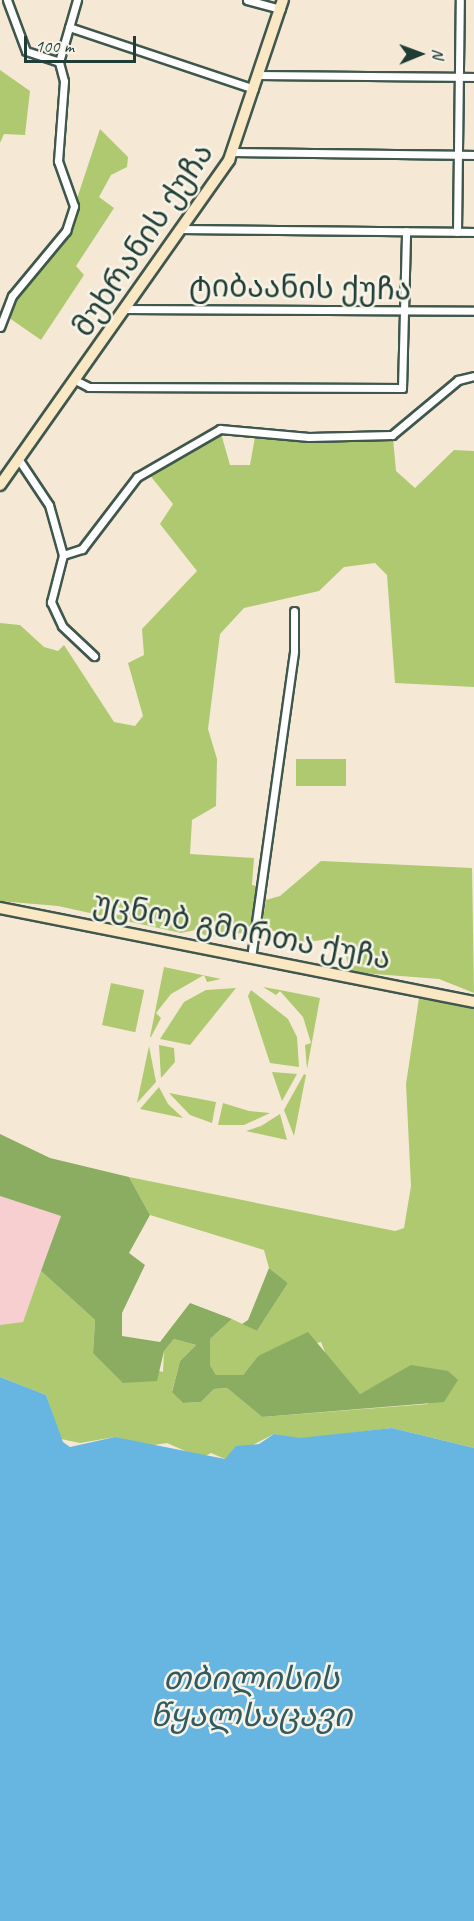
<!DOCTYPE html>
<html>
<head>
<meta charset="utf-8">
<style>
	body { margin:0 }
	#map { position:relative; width:474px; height:1921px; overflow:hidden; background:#f5e9d5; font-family:Caveat,"Noto Sans Georgian",sans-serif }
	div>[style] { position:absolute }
	.built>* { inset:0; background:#f7cfd1 }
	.green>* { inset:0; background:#aec970; transform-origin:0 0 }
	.forest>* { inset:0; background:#8aad62 }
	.water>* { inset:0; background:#67b6e2 }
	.roads { filter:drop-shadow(2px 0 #3f574c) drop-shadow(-2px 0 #3f574c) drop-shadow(0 2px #3f574c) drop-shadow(0 -2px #3f574c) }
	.street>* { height:7px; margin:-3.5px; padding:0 3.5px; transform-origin:3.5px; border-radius:3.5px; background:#fff }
	.secondary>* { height:10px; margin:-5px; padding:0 5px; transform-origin:5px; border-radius:5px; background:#fae7c3 }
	span { translate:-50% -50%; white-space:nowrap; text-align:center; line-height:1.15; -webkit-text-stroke:5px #f7f3e8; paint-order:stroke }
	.street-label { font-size:30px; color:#1f3d34 }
	.water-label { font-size:32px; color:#315b60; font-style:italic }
	.north { position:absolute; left:390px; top:24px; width:60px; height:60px; -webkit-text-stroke:4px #f7f3e8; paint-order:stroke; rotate:89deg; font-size:16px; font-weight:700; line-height:24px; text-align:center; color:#1f3d34 }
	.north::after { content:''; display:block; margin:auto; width:21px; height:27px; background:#1f3d34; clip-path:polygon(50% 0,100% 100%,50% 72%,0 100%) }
	.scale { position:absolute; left:24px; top:36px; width:112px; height:27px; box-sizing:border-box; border:3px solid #1f3d34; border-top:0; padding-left:8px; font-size:18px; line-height:21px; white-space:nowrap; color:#1f3d34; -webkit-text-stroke:4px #f7f3e8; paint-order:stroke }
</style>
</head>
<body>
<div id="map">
	<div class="built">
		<div style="clip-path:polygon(0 1196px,61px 1216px,23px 1322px,8px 1325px,0 1325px)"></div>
	</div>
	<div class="green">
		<div style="clip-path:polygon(0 70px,30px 91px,25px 135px,4px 134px,0 143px)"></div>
		<div style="clip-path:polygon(100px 129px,128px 157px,127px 167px,111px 175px,99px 197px,114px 208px,76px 266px,84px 275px,41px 340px,5px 315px,63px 241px)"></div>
		<div style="clip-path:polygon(220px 430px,230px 465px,250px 465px,256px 431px,393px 438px,396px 471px,415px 488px,454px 450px,474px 451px,474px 687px,395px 683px,387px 575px,375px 563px,344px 567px,319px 591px,244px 608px,220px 634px,208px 729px,217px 759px,216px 806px,192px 820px,190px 854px,254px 858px,252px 885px,257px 886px,250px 932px,208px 937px,195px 930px,181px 933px,58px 906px,0 901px,0 623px,20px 625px,44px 647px,58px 651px,64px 645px,114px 722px,135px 726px,143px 716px,128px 663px,144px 655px,142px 629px,197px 571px,160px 524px,173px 504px,148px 473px)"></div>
		<div style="left:296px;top:759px;width:50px;height:27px"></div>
		<div style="clip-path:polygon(321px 861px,472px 868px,474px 993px,439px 979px,349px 972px,344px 945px,328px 939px,301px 943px,286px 931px,261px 931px,266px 900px,280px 896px)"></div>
		<div style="clip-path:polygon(164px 967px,221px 979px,207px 982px,204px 975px,171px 994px,156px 1013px,161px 1018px,151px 1037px,150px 1037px)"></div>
		<div style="left:111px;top:983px;width:34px;height:43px;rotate:12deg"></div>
		<div style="clip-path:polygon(263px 987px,280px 990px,320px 998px,307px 1069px,305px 1045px,311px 1043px,303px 1017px,280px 991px,276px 995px)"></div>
		<div style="clip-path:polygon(236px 988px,190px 1045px,160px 1039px,184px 1002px,206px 990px)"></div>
		<div style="clip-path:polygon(251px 990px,288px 1019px,297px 1037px,299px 1067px,270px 1063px,248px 996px)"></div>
		<div style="clip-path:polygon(419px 998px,474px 1007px,474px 1448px,392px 1428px,300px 1439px,274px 1434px,225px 1459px,211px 1453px,201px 1458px,167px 1443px,147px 1446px,115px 1437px,80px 1443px,61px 1439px,46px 1395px,0 1377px,0 1325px,23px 1322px,41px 1271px,95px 1320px,93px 1353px,163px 1372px,164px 1351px,174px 1339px,196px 1345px,180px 1361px,172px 1391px,183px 1403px,201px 1402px,214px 1389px,227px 1388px,262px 1417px,428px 1404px,447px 1371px,384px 1381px,360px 1394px,328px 1360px,321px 1342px,258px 1356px,243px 1375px,216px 1375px,210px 1365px,210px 1339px,232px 1319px,257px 1331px,288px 1283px,269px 1268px,264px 1250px,150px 1215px,129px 1177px,395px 1231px,404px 1228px,411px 1186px,406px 1084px)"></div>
		<div style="clip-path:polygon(159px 1045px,174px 1048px,175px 1062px,161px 1078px)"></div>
		<div style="clip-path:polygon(149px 1046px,156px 1082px,137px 1103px)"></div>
		<div style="clip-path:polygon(272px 1072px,297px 1074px,282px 1101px)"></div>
		<div style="clip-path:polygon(304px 1074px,306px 1075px,294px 1136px,284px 1110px)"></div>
		<div style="clip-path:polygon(159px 1087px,168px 1104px,183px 1118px,140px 1109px)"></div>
		<div style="clip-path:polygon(169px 1093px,216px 1102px,212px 1123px,190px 1115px)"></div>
		<div style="clip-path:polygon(223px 1103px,249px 1111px,270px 1113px,244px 1125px,218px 1125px)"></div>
		<div style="clip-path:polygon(280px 1114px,287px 1140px,246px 1131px,261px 1126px)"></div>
	</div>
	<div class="forest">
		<div style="clip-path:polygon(0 1134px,50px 1158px,129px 1177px,150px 1215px,129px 1253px,145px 1265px,122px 1313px,122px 1336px,160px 1342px,190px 1303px,232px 1319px,210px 1339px,210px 1365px,216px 1375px,243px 1375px,258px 1356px,308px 1332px,360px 1394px,411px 1365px,448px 1371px,458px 1380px,444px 1402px,262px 1417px,227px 1388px,214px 1389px,201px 1402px,183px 1403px,172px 1392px,180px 1361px,196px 1345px,174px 1339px,164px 1351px,157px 1381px,123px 1383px,93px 1353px,95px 1320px,41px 1271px,61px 1216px,0 1196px)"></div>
		<div style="clip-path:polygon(269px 1268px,288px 1283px,257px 1331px,242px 1324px,248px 1320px)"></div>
	</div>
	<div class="water">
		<div style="clip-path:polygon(0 1377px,46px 1395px,63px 1442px,70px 1447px,115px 1437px,225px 1459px,236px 1446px,259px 1444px,274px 1434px,300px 1438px,392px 1428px,474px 1448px,474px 1921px,0 1921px)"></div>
	</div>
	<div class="roads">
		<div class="street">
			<div style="left:7px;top:0;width:54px;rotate:69.6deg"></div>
			<div style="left:26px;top:51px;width:35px;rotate:18deg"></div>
			<div style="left:247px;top:0;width:35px;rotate:15deg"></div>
			<div style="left:69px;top:27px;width:195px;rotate:18.5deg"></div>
			<div style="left:261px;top:75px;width:213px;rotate:0.5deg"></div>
			<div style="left:234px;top:152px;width:240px;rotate:0.7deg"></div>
			<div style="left:183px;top:229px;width:291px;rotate:0.6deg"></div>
			<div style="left:457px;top:232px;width:232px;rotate:-89.3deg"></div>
			<div style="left:126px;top:309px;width:348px;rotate:0.3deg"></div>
			<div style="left:0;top:327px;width:33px;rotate:-69deg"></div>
			<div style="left:12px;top:296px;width:85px;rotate:-50.3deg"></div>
			<div style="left:66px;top:231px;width:26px;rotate:-72deg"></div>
			<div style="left:74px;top:206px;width:48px;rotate:-109.6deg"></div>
			<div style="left:58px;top:161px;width:80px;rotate:-85.7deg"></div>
			<div style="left:64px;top:81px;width:20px;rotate:-105deg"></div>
			<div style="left:59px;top:62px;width:65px;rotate:-73.8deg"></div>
			<div style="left:77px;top:381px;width:13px;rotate:27deg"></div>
			<div style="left:89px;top:387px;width:313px;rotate:0.2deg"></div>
			<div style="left:402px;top:388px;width:157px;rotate:-88.5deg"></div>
			<div style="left:19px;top:460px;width:54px;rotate:56.3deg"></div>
			<div style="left:49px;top:505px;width:52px;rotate:74.4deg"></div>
			<div style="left:63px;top:555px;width:49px;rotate:104.3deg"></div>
			<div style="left:51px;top:602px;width:26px;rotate:65deg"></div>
			<div style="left:62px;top:626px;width:44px;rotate:43.2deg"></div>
			<div style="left:63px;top:555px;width:20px;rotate:-18deg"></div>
			<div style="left:82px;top:549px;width:91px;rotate:-52.6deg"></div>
			<div style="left:137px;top:477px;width:96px;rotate:-30deg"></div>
			<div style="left:220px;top:429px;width:89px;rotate:5.1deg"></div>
			<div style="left:309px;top:437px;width:83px;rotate:-1.4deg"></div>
			<div style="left:392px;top:435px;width:86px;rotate:-39.8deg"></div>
			<div style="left:458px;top:380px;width:16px;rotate:-14deg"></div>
			<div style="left:251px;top:958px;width:310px;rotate:-82deg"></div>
			<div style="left:294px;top:651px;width:40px;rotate:-90deg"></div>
		</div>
		<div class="secondary">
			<div style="left:0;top:485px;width:398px;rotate:-54.8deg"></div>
			<div style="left:229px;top:160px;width:169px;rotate:-71.4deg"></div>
			<div style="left:0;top:908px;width:483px;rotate:11.2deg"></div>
		</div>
	</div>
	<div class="street-label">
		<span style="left:143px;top:240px;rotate:-56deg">მუხრანის ქუჩა</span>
		<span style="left:300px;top:288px;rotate:1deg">ტიბაანის ქუჩა</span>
		<span style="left:242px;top:931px;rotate:11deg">უცნობ გმირთა ქუჩა</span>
	</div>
	<div class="water-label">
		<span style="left:251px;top:1698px">თბილისის<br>წყალსაცავი</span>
	</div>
	<div class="north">N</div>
	<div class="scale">100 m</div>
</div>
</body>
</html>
